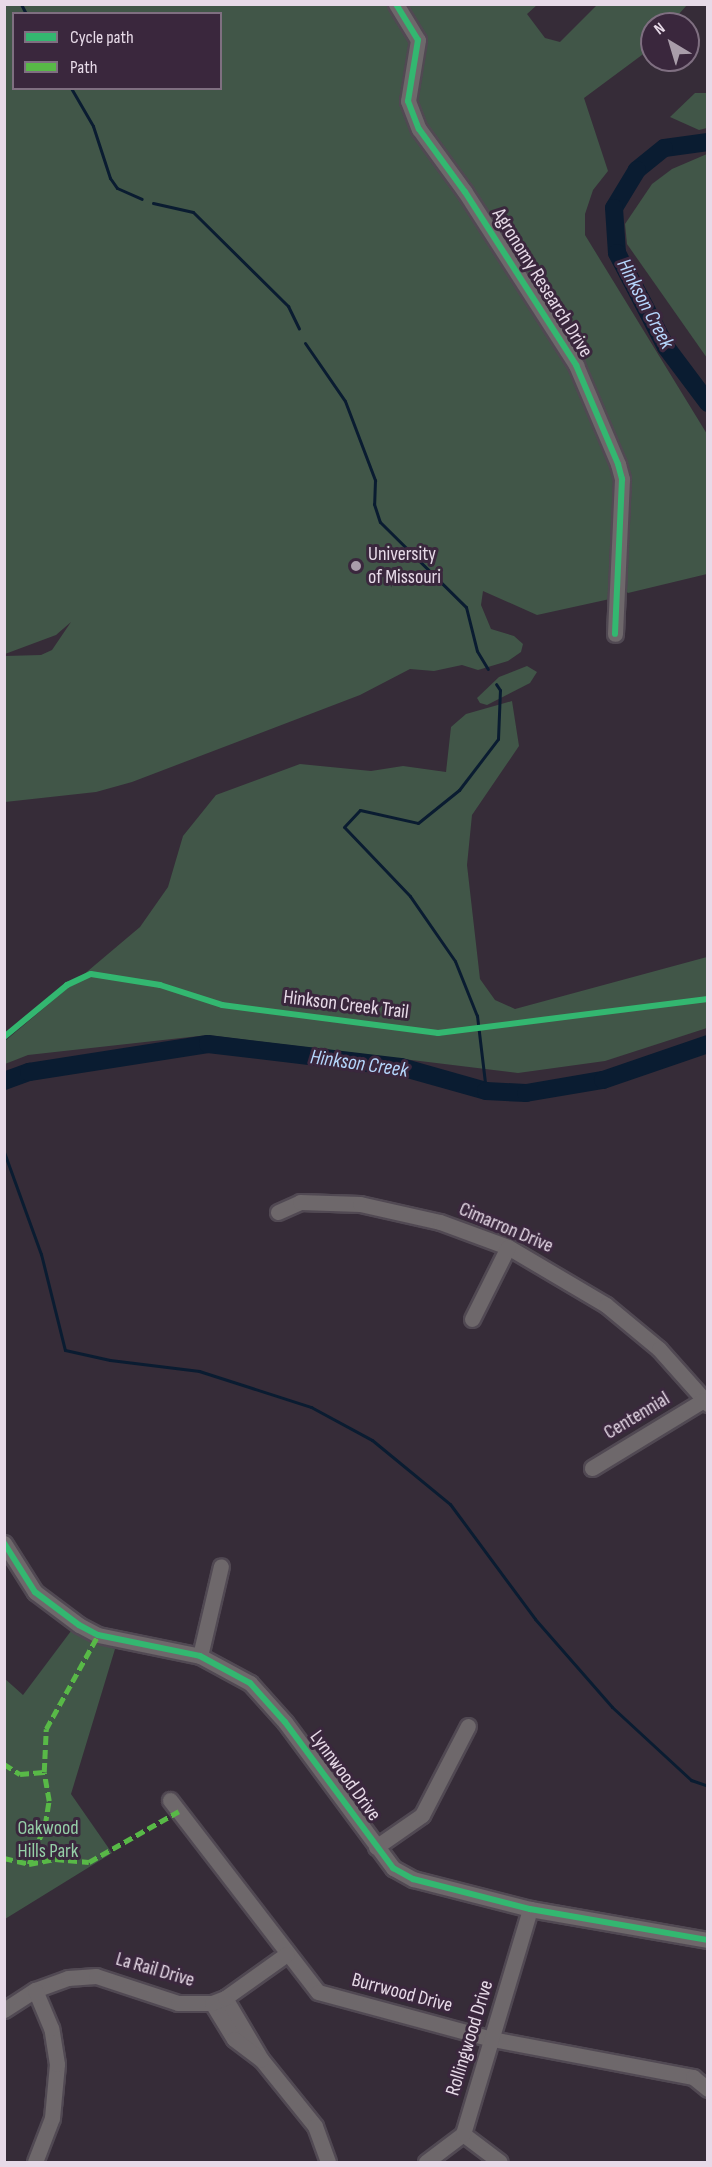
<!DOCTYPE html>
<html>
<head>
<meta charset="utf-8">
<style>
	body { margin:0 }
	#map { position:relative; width:712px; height:2167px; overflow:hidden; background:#362c38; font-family:"Sofia Sans Condensed",sans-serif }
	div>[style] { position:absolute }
	.green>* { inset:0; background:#415648 }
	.stream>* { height:3px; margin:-1.5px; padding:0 1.5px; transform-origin:1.5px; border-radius:1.5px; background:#0a1c31 }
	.river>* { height:18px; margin:-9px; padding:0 9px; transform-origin:9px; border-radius:9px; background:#0a1c31 }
	.roads { filter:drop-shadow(2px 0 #514953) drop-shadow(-2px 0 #514953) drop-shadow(0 2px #514953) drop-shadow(0 -2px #514953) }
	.minor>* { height:15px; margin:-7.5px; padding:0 7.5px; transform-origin:7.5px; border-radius:7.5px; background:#6e686b }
	.quiet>* { height:4.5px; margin-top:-2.25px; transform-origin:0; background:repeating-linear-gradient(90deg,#58b947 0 9px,transparent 0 13.5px) }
	.cycleway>* { height:6px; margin:-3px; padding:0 3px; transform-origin:3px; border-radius:3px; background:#33b770 }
	.dots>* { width:16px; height:16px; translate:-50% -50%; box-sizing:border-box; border:3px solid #3a273d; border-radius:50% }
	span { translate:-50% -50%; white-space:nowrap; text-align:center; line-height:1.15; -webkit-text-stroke:6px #3a273d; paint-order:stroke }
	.street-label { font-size:20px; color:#e7dae8 }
	.poi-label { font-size:20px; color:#e7dae8 }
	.left { translate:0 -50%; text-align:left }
	.park-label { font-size:20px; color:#95cea7 }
	.water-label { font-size:21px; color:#b5d6fc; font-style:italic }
	.frame { position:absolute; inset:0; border:6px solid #e7dae8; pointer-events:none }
	.legend { position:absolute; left:12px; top:12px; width:210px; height:78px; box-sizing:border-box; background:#3a273d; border:2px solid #7f6f81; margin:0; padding:8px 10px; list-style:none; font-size:18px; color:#e7dae8 }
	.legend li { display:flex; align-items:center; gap:12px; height:30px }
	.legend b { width:30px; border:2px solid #7f6f81 }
	.north { position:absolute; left:640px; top:12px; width:60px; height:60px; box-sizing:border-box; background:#3a273d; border:2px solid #7f6f81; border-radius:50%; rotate:322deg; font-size:16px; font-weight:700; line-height:24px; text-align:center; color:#e7dae8 }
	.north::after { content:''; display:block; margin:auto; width:21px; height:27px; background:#a99daa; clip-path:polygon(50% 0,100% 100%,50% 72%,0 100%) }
</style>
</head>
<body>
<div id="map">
	<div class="green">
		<div style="clip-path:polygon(evenodd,5px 5px,537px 5px,527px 14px,545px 38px,560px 42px,597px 5px,687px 5px,670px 24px,652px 24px,652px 45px,646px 52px,584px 98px,608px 171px,593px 190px,585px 214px,585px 235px,707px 434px,707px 574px,628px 593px,625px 590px,619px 597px,537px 615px,483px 591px,481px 605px,491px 629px,514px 636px,523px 644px,521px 652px,508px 661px,478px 670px,462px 665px,434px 671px,410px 669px,360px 695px,132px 782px,96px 792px,5px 802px,5px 656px,41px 655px,52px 650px,71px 622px,56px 635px,5px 654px,5px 5px,14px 14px,220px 14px,220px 88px,14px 88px,14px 14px)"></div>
		<div style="clip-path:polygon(695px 93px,707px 93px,707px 128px,699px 130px,670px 117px)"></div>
		<div style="clip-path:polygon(707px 154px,707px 358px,627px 244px,625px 224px,652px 184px,672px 169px)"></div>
		<div style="clip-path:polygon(527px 666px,537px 672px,530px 683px,487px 705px,480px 703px,477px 698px,499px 677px)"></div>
		<div style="clip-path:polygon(512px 701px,519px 746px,472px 815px,467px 865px,480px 979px,495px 1000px,515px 1009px,707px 957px,707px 1028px,605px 1061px,518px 1073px,208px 1035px,28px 1055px,5px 1064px,5px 1041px,140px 927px,168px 887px,183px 836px,216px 795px,300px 764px,371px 771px,403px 766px,446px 772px,451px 727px,466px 714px)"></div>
		<div style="clip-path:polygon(71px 1631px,115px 1649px,71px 1794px,112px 1853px,5px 1919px,4px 1678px,23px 1695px)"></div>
	</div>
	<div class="stream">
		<div style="left:21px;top:4px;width:11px;rotate:63deg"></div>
		<div style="left:71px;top:88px;width:44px;rotate:59.9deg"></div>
		<div style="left:93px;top:126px;width:55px;rotate:71.9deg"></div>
		<div style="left:110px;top:178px;width:12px;rotate:55deg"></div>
		<div style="left:117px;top:188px;width:27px;rotate:24deg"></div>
		<div style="left:153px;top:203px;width:41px;rotate:12.7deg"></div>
		<div style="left:193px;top:212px;width:134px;rotate:44.7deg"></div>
		<div style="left:288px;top:306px;width:25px;rotate:64deg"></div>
		<div style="left:305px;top:343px;width:70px;rotate:55.4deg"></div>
		<div style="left:345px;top:401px;width:85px;rotate:69.2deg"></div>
		<div style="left:375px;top:480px;width:24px;rotate:92deg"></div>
		<div style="left:374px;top:504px;width:19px;rotate:72deg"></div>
		<div style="left:380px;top:522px;width:121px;rotate:44.7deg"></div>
		<div style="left:466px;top:607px;width:45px;rotate:76deg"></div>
		<div style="left:477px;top:651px;width:21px;rotate:59deg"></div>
		<div style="left:486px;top:1091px;width:76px;rotate:-96.8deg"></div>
		<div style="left:477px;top:1016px;width:59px;rotate:-111.8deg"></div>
		<div style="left:455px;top:961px;width:79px;rotate:-124.7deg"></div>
		<div style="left:410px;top:896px;width:95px;rotate:-133.7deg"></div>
		<div style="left:344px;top:827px;width:23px;rotate:-47deg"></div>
		<div style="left:360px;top:810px;width:59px;rotate:12.6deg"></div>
		<div style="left:418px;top:823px;width:53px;rotate:-38.8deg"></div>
		<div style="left:459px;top:790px;width:64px;rotate:-52.6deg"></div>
		<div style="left:498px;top:739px;width:49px;rotate:-87.7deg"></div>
		<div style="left:500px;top:690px;width:7px;rotate:-124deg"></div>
		<div style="left:4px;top:1152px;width:109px;rotate:70.1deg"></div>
		<div style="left:41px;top:1254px;width:99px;rotate:76deg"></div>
		<div style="left:65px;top:1350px;width:46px;rotate:12.5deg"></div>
		<div style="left:110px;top:1360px;width:90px;rotate:7deg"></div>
		<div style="left:199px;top:1371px;width:118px;rotate:17.8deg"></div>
		<div style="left:311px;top:1407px;width:69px;rotate:28.4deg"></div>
		<div style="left:372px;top:1440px;width:101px;rotate:39.4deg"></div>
		<div style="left:450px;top:1504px;width:143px;rotate:53.5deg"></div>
		<div style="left:535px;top:1619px;width:117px;rotate:48.8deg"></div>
		<div style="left:612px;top:1707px;width:108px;rotate:42.7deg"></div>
		<div style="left:691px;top:1780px;width:18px;rotate:19deg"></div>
	</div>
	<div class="river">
		<div style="left:708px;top:142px;width:44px;rotate:172.2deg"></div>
		<div style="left:664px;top:148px;width:35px;rotate:141deg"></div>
		<div style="left:637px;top:170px;width:44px;rotate:121.2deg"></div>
		<div style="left:614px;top:208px;width:45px;rotate:86.2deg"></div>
		<div style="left:617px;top:253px;width:106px;rotate:62.5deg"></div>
		<div style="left:666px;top:347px;width:70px;rotate:53.1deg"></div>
		<div style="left:4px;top:1081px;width:27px;rotate:-20deg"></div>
		<div style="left:29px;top:1072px;width:181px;rotate:-8.9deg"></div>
		<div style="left:208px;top:1044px;width:194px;rotate:6.8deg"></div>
		<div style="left:401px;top:1067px;width:88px;rotate:15.8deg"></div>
		<div style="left:486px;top:1091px;width:40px;rotate:2.9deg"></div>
		<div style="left:526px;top:1093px;width:78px;rotate:-9.6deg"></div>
		<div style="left:603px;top:1080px;width:111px;rotate:-18.9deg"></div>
	</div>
	<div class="roads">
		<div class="minor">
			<div style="left:396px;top:4px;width:42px;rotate:58.6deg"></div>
			<div style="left:418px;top:40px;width:62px;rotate:99.3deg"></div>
			<div style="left:408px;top:101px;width:30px;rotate:69deg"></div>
			<div style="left:419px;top:129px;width:78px;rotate:53.9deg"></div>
			<div style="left:465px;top:192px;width:206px;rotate:57.3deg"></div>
			<div style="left:576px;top:365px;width:108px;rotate:67deg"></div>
			<div style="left:618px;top:464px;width:16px;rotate:75deg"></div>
			<div style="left:622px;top:479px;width:155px;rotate:92.6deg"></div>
			<div style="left:278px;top:1212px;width:24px;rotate:-24deg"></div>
			<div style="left:300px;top:1202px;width:60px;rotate:1.9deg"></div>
			<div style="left:360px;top:1204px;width:82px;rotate:12.7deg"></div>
			<div style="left:440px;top:1222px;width:72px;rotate:20.2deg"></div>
			<div style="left:508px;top:1247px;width:114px;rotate:30.6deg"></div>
			<div style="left:606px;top:1305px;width:69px;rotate:39.7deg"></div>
			<div style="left:659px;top:1349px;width:74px;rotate:48.3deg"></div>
			<div style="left:472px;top:1319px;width:80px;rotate:-63.4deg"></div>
			<div style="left:592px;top:1468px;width:131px;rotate:-31.3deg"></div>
			<div style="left:4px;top:1543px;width:58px;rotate:57.7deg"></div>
			<div style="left:35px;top:1592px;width:55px;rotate:36.9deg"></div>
			<div style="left:79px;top:1625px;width:21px;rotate:28deg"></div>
			<div style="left:98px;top:1635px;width:104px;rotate:11.6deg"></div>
			<div style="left:200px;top:1656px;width:57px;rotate:28.4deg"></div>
			<div style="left:250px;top:1683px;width:52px;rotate:48.1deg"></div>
			<div style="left:285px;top:1722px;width:182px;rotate:53.5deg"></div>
			<div style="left:393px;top:1868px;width:23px;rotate:29deg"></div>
			<div style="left:413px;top:1879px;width:121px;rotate:14.4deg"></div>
			<div style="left:530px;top:1909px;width:181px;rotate:9.9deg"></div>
			<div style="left:200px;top:1656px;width:92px;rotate:-76.9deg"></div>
			<div style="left:170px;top:1800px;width:242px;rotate:52.4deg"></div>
			<div style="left:318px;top:1992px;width:180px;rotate:15.1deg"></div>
			<div style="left:492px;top:2039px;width:205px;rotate:10.7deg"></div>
			<div style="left:693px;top:2077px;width:19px;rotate:39deg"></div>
			<div style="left:376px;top:1847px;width:56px;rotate:-34.8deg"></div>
			<div style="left:422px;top:1815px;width:100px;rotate:-62.7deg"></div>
			<div style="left:225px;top:1998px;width:71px;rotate:59.5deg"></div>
			<div style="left:261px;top:2059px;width:86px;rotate:51.1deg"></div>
			<div style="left:315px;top:2126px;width:38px;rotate:70deg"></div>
			<div style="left:212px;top:2003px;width:42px;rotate:58.6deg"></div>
			<div style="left:234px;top:2039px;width:34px;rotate:37deg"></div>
			<div style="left:4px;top:2010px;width:37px;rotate:-33deg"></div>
			<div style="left:35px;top:1990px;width:35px;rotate:-20deg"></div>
			<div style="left:68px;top:1978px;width:28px;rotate:-4deg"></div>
			<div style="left:96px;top:1976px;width:86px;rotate:18.2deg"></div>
			<div style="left:178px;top:2003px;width:34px"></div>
			<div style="left:212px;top:2003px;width:14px;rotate:-21deg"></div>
			<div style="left:225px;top:1998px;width:76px;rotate:-35.4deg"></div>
			<div style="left:463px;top:2134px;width:46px;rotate:37.1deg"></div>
			<div style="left:35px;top:2162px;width:47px;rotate:-68.9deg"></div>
			<div style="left:52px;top:2118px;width:54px;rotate:-84.7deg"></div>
			<div style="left:57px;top:2064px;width:36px;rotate:-99deg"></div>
			<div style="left:51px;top:2028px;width:41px;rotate:-112.8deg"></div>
			<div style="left:426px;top:2162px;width:46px;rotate:-37.1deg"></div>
			<div style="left:463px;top:2134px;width:235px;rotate:-73.4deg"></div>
		</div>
	</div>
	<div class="quiet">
		<div style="left:4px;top:1764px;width:19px;rotate:32deg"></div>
		<div style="left:20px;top:1774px;width:24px;rotate:-5deg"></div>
		<div style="left:4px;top:1858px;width:26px;rotate:13deg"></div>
		<div style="left:29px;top:1864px;width:42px;rotate:-67.7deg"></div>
		<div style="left:45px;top:1825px;width:24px;rotate:-81deg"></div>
		<div style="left:49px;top:1801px;width:29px;rotate:-100deg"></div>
		<div style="left:44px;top:1772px;width:43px;rotate:-87.3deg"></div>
		<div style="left:46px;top:1729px;width:107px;rotate:-61deg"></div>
		<div style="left:29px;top:1864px;width:26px;rotate:-11deg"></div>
		<div style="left:55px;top:1859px;width:34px;rotate:5deg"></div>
		<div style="left:89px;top:1862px;width:103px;rotate:-29.5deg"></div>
	</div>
	<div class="cycleway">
		<div style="left:396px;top:4px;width:42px;rotate:58.6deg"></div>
		<div style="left:418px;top:40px;width:62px;rotate:99.3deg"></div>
		<div style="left:408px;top:101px;width:30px;rotate:69deg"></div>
		<div style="left:419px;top:129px;width:78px;rotate:53.9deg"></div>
		<div style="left:465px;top:192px;width:206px;rotate:57.3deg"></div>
		<div style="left:576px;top:365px;width:108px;rotate:67deg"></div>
		<div style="left:618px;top:464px;width:16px;rotate:75deg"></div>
		<div style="left:622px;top:479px;width:155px;rotate:92.6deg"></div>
		<div style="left:4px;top:1037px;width:82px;rotate:-39.5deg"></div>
		<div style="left:67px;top:985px;width:26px;rotate:-25deg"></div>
		<div style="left:91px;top:974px;width:70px;rotate:9.1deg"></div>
		<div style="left:160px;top:985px;width:65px;rotate:17.9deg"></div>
		<div style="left:222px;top:1005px;width:218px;rotate:7.4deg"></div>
		<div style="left:438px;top:1033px;width:272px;rotate:-7.2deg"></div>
		<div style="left:4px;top:1543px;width:58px;rotate:57.7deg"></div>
		<div style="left:35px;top:1592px;width:55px;rotate:36.9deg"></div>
		<div style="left:79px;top:1625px;width:21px;rotate:28deg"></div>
		<div style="left:98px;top:1635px;width:104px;rotate:11.6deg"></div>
		<div style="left:200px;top:1656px;width:57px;rotate:28.4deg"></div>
		<div style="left:250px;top:1683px;width:52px;rotate:48.1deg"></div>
		<div style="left:285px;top:1722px;width:182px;rotate:53.5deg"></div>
		<div style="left:393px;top:1868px;width:23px;rotate:29deg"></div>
		<div style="left:413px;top:1879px;width:121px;rotate:14.4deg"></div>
		<div style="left:530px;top:1909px;width:181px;rotate:9.9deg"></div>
	</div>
	<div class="dots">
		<div style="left:356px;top:566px;background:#a99daa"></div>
	</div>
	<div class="street-label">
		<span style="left:542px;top:283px;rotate:58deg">Agronomy Research Drive</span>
		<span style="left:346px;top:1005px;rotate:7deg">Hinkson Creek Trail</span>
		<span style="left:506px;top:1228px;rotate:23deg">Cimarron Drive</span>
		<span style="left:637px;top:1416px;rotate:-31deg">Centennial</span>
		<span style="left:345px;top:1776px;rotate:54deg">Lynnwood Drive</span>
		<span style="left:155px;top:1970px;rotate:16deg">La Rail Drive</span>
		<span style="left:402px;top:1993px;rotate:15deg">Burrwood Drive</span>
		<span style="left:470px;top:2038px;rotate:-73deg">Rollingwood Drive</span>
	</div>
	<div class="poi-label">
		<span class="left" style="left:368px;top:566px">University<br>of Missouri</span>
	</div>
	<div class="park-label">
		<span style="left:48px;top:1840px">Oakwood<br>Hills Park</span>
	</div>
	<div class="water-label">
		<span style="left:645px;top:304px;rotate:62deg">Hinkson Creek</span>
		<span style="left:359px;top:1064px;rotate:8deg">Hinkson Creek</span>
	</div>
	<div class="frame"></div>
	<ul class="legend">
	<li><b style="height:8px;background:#33b770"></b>Cycle path</li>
	<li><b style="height:8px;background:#58b947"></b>Path</li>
	</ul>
	<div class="north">N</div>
</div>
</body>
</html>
